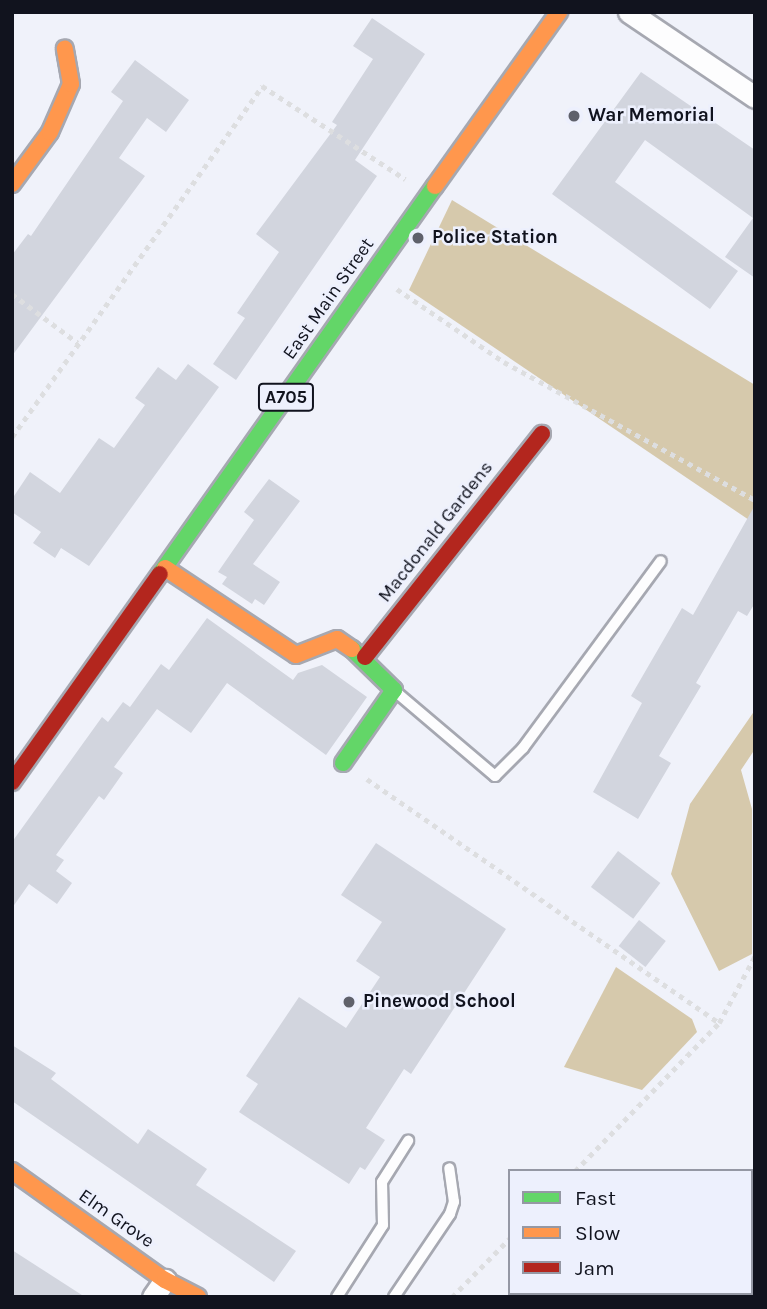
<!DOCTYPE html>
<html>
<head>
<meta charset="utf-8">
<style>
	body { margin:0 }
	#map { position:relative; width:767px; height:1309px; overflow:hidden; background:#f0f2fa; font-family:Karla,sans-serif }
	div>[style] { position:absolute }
	.forest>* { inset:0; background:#d6c9ac }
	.building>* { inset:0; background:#d2d5de; transform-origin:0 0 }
	.path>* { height:4.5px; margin-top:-2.25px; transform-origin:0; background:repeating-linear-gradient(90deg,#dddee0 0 5px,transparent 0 10px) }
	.roads { filter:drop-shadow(2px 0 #a6a8b1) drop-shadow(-2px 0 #a6a8b1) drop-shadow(0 2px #a6a8b1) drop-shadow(0 -2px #a6a8b1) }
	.lane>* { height:10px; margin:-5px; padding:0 5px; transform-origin:5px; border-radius:5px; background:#fdfdfe }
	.street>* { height:21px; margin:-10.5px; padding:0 10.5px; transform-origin:10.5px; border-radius:10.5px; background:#fdfdfe }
	.fast>* { height:16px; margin:-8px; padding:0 8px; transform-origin:8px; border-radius:8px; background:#63d668 }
	.slow>* { height:16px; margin:-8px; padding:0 8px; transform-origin:8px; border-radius:8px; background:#ff974d }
	.jam>* { height:16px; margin:-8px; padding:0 8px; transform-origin:8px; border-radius:8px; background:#b3261e }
	.dots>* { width:19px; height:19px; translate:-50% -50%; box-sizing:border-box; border:4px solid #edf0fd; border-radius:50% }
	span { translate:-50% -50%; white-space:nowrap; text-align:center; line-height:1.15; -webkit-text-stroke:5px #edf0fd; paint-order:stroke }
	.shield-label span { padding:2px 5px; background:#edf0fd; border:2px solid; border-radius:5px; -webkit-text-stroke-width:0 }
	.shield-label { font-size:18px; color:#11131e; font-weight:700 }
	.poi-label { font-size:19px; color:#11131e; font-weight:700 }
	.left { translate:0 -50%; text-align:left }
	.street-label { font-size:19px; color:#11131e }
	.frame { position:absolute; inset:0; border:14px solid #11131e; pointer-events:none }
	.legend { position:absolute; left:508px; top:1169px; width:245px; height:126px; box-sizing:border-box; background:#edf0fd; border:2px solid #9598a4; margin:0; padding:9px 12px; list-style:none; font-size:21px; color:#11131e }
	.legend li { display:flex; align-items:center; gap:14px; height:35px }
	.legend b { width:35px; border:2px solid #9598a4 }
</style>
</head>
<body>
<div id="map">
	<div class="forest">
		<div style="clip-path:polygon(452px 200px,755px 385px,755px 524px,409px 290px)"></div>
		<div style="clip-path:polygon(755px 710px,755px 749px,741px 770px,752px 809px,752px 954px,719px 971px,671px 874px,690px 804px)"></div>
		<div style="clip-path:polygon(616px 967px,692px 1019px,697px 1032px,642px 1090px,564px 1067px)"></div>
	</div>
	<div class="building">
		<div style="clip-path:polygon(372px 18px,425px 54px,355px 160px,377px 176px,236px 380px,213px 364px,245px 318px,237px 313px,279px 252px,256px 234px,337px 125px,332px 122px,373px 59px,353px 46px)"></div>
		<div style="clip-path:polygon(135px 60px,189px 100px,166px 132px,147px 118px,119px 158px,145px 176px,12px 356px,12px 255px,28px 234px,31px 236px,123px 101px,111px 92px)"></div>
		<div style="clip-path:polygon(641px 72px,755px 150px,755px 278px,725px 257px,753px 218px,645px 140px,615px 182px,738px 271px,710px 309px,552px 194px)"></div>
		<div style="clip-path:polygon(188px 364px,219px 387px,89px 566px,61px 548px,55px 558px,33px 543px,41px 532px,12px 512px,12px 499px,30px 472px,60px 493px,99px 438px,114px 448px,145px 405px,135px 398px,158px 367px,176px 380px)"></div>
		<div style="clip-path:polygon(269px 479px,300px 501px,253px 564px,280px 582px,264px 605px,255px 599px,252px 604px,222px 584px,227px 577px,218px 572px,254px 520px,244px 512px)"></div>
		<div style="clip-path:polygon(755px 505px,755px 603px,747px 616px,738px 611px,696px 683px,701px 686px,659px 756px,671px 763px,638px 819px,593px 792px,642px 703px,631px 696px,682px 608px,693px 615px)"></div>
		<div style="clip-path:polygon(207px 618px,293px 680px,298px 673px,322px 665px,367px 697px,326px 755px,227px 683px,191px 733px,157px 709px,114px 767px,123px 773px,104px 800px,99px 796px,56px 855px,64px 860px,56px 871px,72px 883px,57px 904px,29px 884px,12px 908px,12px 842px,102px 717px,108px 722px,123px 702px,130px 707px,161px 664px,169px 670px)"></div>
		<div style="clip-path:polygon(376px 843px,506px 929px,411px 1074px,404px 1069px,366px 1128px,385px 1140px,365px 1170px,360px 1167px,349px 1184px,239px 1112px,258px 1084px,246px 1076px,299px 997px,346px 1028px,380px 977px,356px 961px,382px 922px,341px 895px)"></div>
		<div style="left:618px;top:851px;width:53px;height:45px;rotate:37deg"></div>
		<div style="left:639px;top:920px;width:34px;height:33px;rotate:38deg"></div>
		<div style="clip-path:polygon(12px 1045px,56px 1073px,51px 1079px,138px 1144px,148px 1129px,207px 1169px,196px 1185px,296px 1251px,274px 1282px,12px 1101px)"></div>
		<div style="clip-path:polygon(12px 1250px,85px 1297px,12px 1297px)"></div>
	</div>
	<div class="path">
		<div style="left:397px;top:289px;width:130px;rotate:34.3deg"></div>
		<div style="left:504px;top:362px;width:286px;rotate:28.8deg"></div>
		<div style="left:12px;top:294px;width:82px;rotate:36.6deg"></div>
		<div style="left:12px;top:437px;width:431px;rotate:-54.5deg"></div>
		<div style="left:262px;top:86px;width:171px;rotate:33deg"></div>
		<div style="left:367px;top:779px;width:428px;rotate:34.7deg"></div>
		<div style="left:575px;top:1171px;width:206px;rotate:-45.8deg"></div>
		<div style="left:719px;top:1023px;width:76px;rotate:-61.8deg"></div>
		<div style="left:452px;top:1297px;width:83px;rotate:-45.5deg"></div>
	</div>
	<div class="roads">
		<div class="lane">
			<div style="left:396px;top:692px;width:130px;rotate:40.3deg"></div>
			<div style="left:495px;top:776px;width:40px;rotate:-45deg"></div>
			<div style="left:523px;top:748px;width:232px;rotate:-53.6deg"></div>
			<div style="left:337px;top:1297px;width:85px;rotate:-57.4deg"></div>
			<div style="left:383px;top:1225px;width:43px;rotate:-91.3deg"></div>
			<div style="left:382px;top:1182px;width:49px;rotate:-57.6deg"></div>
			<div style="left:394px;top:1297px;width:100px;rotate:-56deg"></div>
			<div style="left:450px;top:1214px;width:13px;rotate:-72deg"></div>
			<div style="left:454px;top:1202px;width:34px;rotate:-98deg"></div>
		</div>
		<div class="street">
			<div style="left:629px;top:12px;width:152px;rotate:34deg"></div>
			<div style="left:153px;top:1297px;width:21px;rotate:-55deg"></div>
		</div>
		<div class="fast">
			<div style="left:160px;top:574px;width:476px;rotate:-54.7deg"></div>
			<div style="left:343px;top:763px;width:89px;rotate:-55.1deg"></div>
			<div style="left:394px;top:690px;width:59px;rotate:-135.7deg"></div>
		</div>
		<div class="slow">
			<div style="left:12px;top:184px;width:64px;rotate:-53.8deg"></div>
			<div style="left:50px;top:132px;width:52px;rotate:-66.4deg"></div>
			<div style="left:71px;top:84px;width:36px;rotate:-100deg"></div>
			<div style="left:435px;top:186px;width:214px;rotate:-54.5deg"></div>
			<div style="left:165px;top:568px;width:157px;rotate:33.6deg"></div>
			<div style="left:296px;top:655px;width:44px;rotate:-21.3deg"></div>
			<div style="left:337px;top:639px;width:18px;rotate:34deg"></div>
			<div style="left:12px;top:1171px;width:188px;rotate:35.5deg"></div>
			<div style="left:165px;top:1280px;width:37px;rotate:27deg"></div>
		</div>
		<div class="jam">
			<div style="left:365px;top:657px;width:285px;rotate:-51.6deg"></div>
			<div style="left:12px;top:782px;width:255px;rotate:-54.6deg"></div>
		</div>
	</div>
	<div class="dots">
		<div style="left:574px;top:116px;background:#5f616b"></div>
		<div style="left:418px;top:238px;background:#5f616b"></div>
		<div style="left:349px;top:1002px;background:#5f616b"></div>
	</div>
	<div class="shield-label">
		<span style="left:286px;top:397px">A705</span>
	</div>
	<div class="poi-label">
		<span class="left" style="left:588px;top:116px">War Memorial</span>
		<span class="left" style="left:432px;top:238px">Police Station</span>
		<span class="left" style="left:363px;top:1002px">Pinewood School</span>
	</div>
	<div class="street-label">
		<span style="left:329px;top:299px;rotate:-55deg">East Main Street</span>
		<span style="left:436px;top:532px;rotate:-52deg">Macdonald Gardens</span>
		<span style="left:116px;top:1219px;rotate:35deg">Elm Grove</span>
	</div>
	<div class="frame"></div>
	<ul class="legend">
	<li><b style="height:9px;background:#63d668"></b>Fast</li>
	<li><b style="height:9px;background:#ff974d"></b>Slow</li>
	<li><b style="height:9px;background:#b3261e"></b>Jam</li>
	</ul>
</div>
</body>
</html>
